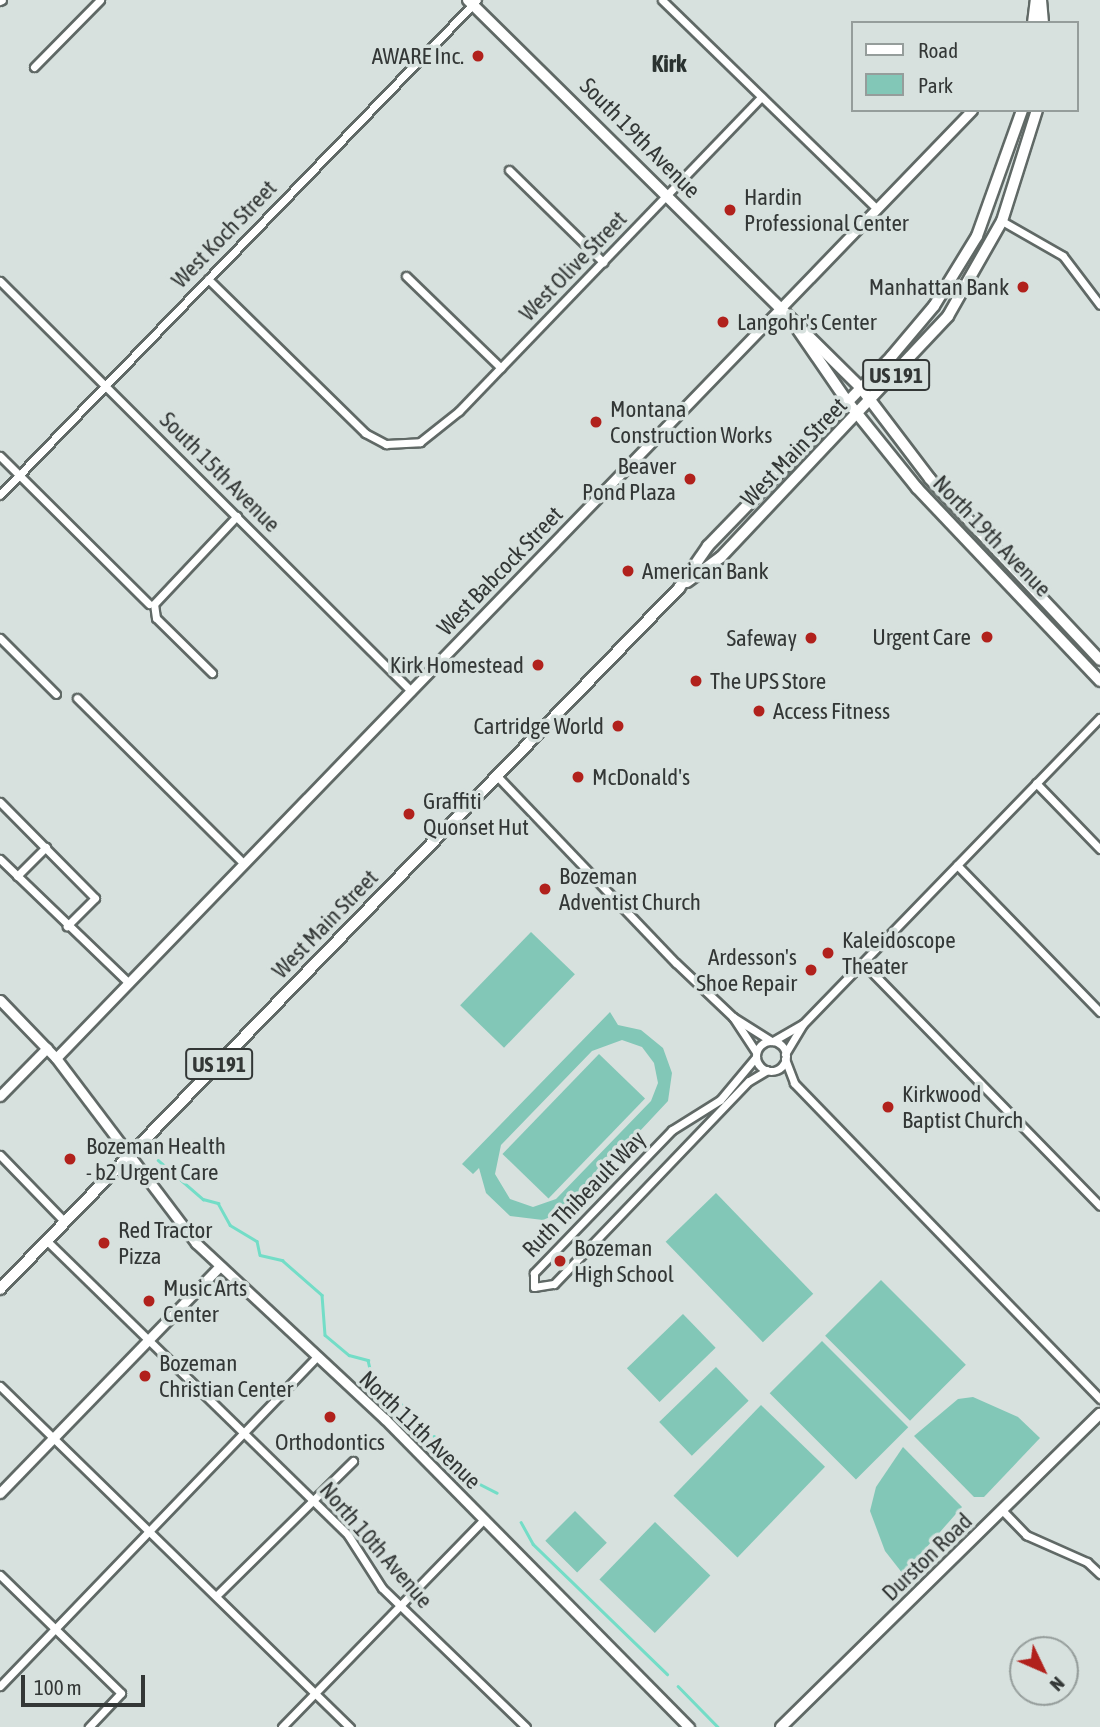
<!DOCTYPE html>
<html>
<head>
<meta charset="utf-8">
<style>
	body { margin:0 }
	#map { position:relative; width:1100px; height:1727px; overflow:hidden; background:#d7e1de; font-family:"Asap Condensed",sans-serif }
	div>[style] { position:absolute }
	.green>* { inset:0; background:#82c7b7; transform-origin:0 0 }
	.stream>* { height:2.5px; margin:-1.25px; padding:0 1.25px; transform-origin:1.25px; border-radius:1.25px; background:#73ddc7 }
	.roads { filter:drop-shadow(2px 0 #606966) drop-shadow(-2px 0 #606966) drop-shadow(0 2px #606966) drop-shadow(0 -2px #606966) }
	.minor>* { height:7px; margin:-3.5px; padding:0 3.5px; transform-origin:3.5px; border-radius:3.5px; background:#fff }
	.minor>.ring { margin:-3.5px; padding:0; box-sizing:content-box; background:none; border:7px solid #fff; border-radius:50% }
	.tertiary>* { height:9px; margin:-4.5px; padding:0 4.5px; transform-origin:4.5px; border-radius:4.5px; background:#fff }
	.secondary>* { height:10px; margin:-5px; padding:0 5px; transform-origin:5px; border-radius:5px; background:#fff }
	.primary>* { height:10px; margin:-5px; padding:0 5px; transform-origin:5px; border-radius:5px; background:#fff }
	.trunk>* { height:10px; margin:-5px; padding:0 5px; transform-origin:5px; border-radius:5px; background:#fff }
	.dots>* { width:19px; height:19px; translate:-50% -50%; box-sizing:border-box; border:4px solid #d7e1de; border-radius:50% }
	span { translate:-50% -50%; white-space:nowrap; text-align:center; line-height:1.15; -webkit-text-stroke:7px #d7e1de; paint-order:stroke }
	.shield-label span { padding:2px 5px; background:#d7e1de; border:2px solid; border-radius:5px; -webkit-text-stroke-width:0 }
	.shield-label { font-size:21px; color:#333736; font-weight:700 }
	.poi-label { font-size:23px; color:#333736 }
	.right { translate:-100% -50%; text-align:right }
	.left { translate:0 -50%; text-align:left }
	.street-label { font-size:23px; color:#333736 }
	.neighbourhood-label { font-size:24px; color:#2a3230; font-weight:700 }
	.legend { position:absolute; left:851px; top:21px; width:228px; height:91px; box-sizing:border-box; background:#d7e1de; border:2px solid #959d9b; margin:0; padding:9px 12px; list-style:none; font-size:21px; color:#333736 }
	.legend li { display:flex; align-items:center; gap:14px; height:35px }
	.legend b { width:35px; border:2px solid #959d9b }
	.north { position:absolute; left:1009px; top:1636px; width:70px; height:70px; box-sizing:border-box; background:#d7e1de; border:2px solid #959d9b; border-radius:50%; rotate:134deg; font-size:19px; font-weight:700; line-height:28px; text-align:center; color:#333736 }
	.north::after { content:''; display:block; margin:auto; width:24px; height:32px; background:#b1211c; clip-path:polygon(50% 0,100% 100%,50% 72%,0 100%) }
	.scale { position:absolute; left:21px; top:1675px; width:124px; height:32px; box-sizing:border-box; border:4px solid #333736; border-top:0; padding-left:9px; font-size:21px; line-height:24px; white-space:nowrap; color:#333736; -webkit-text-stroke:5px #d7e1de; paint-order:stroke }
</style>
</head>
<body>
<div id="map">
	<div class="green">
		<div style="left:531px;top:932px;width:61px;height:102px;rotate:44deg"></div>
		<div style="clip-path:polygon(evenodd,610px 1012px,618px 1025px,641px 1030px,663px 1048px,672px 1073px,668px 1101px,566px 1210px,543px 1220px,510px 1216px,486px 1193px,479px 1168px,473px 1174px,462px 1164px,610px 1012px,622px 1040px,642px 1047px,654px 1063px,658px 1083px,651px 1101px,556px 1199px,533px 1207px,510px 1199px,495px 1174px,501px 1145px,592px 1051px,622px 1040px)"></div>
		<div style="left:599px;top:1054px;width:64px;height:139px;rotate:44deg"></div>
		<div style="left:716px;top:1193px;width:140px;height:70px;rotate:46deg"></div>
		<div style="left:881px;top:1280px;width:120px;height:79px;rotate:45deg"></div>
		<div style="left:683px;top:1314px;width:47px;height:78px;rotate:46deg"></div>
		<div style="left:822px;top:1341px;width:122px;height:74px;rotate:45deg"></div>
		<div style="left:716px;top:1367px;width:47px;height:79px;rotate:46deg"></div>
		<div style="clip-path:polygon(973px 1397px,1018px 1417px,1040px 1438px,984px 1497px,974px 1497px,914px 1436px,958px 1399px)"></div>
		<div style="left:761px;top:1405px;width:89px;height:126px;rotate:44deg"></div>
		<div style="clip-path:polygon(903px 1447px,962px 1507px,903px 1574px,885px 1551px,870px 1511px,876px 1487px)"></div>
		<div style="left:575px;top:1511px;width:45px;height:42px;rotate:45deg"></div>
		<div style="left:655px;top:1522px;width:77px;height:80px;rotate:44deg"></div>
	</div>
	<div class="stream">
		<div style="left:158px;top:1160px;width:60px;rotate:40.9deg"></div>
		<div style="left:203px;top:1199px;width:16px;rotate:15deg"></div>
		<div style="left:218px;top:1203px;width:25px;rotate:61deg"></div>
		<div style="left:230px;top:1225px;width:31px;rotate:31deg"></div>
		<div style="left:257px;top:1241px;width:14px;rotate:78deg"></div>
		<div style="left:260px;top:1255px;width:23px;rotate:13deg"></div>
		<div style="left:282px;top:1260px;width:53px;rotate:41.2deg"></div>
		<div style="left:322px;top:1295px;width:40px;rotate:85.7deg"></div>
		<div style="left:325px;top:1335px;width:31px;rotate:40deg"></div>
		<div style="left:349px;top:1355px;width:20px;rotate:15deg"></div>
		<div style="left:368px;top:1360px;width:17px;rotate:77deg"></div>
		<div style="left:372px;top:1377px;width:57px;rotate:42.9deg"></div>
		<div style="left:434px;top:1436px;width:28px;rotate:45deg"></div>
		<div style="left:468px;top:1470px;width:9px;rotate:77deg"></div>
		<div style="left:470px;top:1479px;width:30px;rotate:27deg"></div>
		<div style="left:521px;top:1522px;width:25px;rotate:61deg"></div>
		<div style="left:533px;top:1544px;width:187px;rotate:44.1deg"></div>
		<div style="left:678px;top:1686px;width:57px;rotate:45.7deg"></div>
	</div>
	<div class="roads">
		<div class="minor">
			<div style="left:662px;top:0;width:300px;rotate:44.2deg"></div>
			<div style="left:0;top:1px;width:2px;rotate:-27deg"></div>
			<div style="left:34px;top:67px;width:94px;rotate:-45.4deg"></div>
			<div style="left:509px;top:170px;width:132px;rotate:44.4deg"></div>
			<div style="left:1002px;top:221px;width:70px;rotate:29.8deg"></div>
			<div style="left:1063px;top:256px;width:61px;rotate:52.9deg"></div>
			<div style="left:406px;top:276px;width:132px;rotate:44.1deg"></div>
			<div style="left:208px;top:279px;width:220px;rotate:44.4deg"></div>
			<div style="left:365px;top:433px;width:24px;rotate:28deg"></div>
			<div style="left:386px;top:444px;width:34px;rotate:-3deg"></div>
			<div style="left:420px;top:442px;width:50px;rotate:-38.5deg"></div>
			<div style="left:459px;top:411px;width:436px;rotate:-46.1deg"></div>
			<div style="left:0;top:281px;width:581px;rotate:44.93deg"></div>
			<div style="left:0;top:456px;width:210px;rotate:44.8deg"></div>
			<div style="left:0;top:495px;width:687px;rotate:-46.06deg"></div>
			<div style="left:0;top:638px;width:79px;rotate:45deg"></div>
			<div style="left:212px;top:673px;width:78px;rotate:-135.5deg"></div>
			<div style="left:156px;top:618px;width:14px;rotate:-98deg"></div>
			<div style="left:154px;top:604px;width:121px;rotate:-46.7deg"></div>
			<div style="left:77px;top:698px;width:235px;rotate:44.8deg"></div>
			<div style="left:498px;top:777px;width:257px;rotate:46.3deg"></div>
			<div style="left:676px;top:963px;width:79px;rotate:43.5deg"></div>
			<div style="left:733px;top:1017px;width:45px;rotate:32.3deg"></div>
			<div style="left:1036px;top:783px;width:92px;rotate:45.9deg"></div>
			<div style="left:0;top:802px;width:135px;rotate:45.3deg"></div>
			<div style="left:95px;top:898px;width:40px;rotate:135deg"></div>
			<div style="left:0;top:859px;width:179px;rotate:43.9deg"></div>
			<div style="left:957px;top:865px;width:205px;rotate:45.8deg"></div>
			<div style="left:17px;top:876px;width:41px;rotate:-45deg"></div>
			<div style="left:863px;top:963px;width:339px;rotate:45.7deg"></div>
			<div style="left:733px;top:1017px;width:42px;rotate:56.7deg"></div>
			<div style="left:773px;top:1041px;width:34px;rotate:-30deg"></div>
			<div style="left:803px;top:1024px;width:426px;rotate:-45.9deg"></div>
			<div class="ring" style="left:756px;top:1041px;width:23px;height:23px"></div>
			<div style="left:785px;top:1054px;width:35px;rotate:-59deg"></div>
			<div style="left:756px;top:1057px;width:56px;rotate:129.9deg"></div>
			<div style="left:720px;top:1100px;width:57px;rotate:148deg"></div>
			<div style="left:672px;top:1130px;width:199px;rotate:134deg"></div>
			<div style="left:534px;top:1273px;width:14px;rotate:90deg"></div>
			<div style="left:534px;top:1287px;width:20px;rotate:-9deg"></div>
			<div style="left:554px;top:1284px;width:281px;rotate:-46.2deg"></div>
			<div style="left:749px;top:1081px;width:21px;rotate:-31deg"></div>
			<div style="left:785px;top:1059px;width:26px;rotate:69deg"></div>
			<div style="left:794px;top:1083px;width:440px;rotate:45.9deg"></div>
			<div style="left:0;top:1155px;width:93px;rotate:45.9deg"></div>
			<div style="left:47px;top:1241px;width:421px;rotate:44.3deg"></div>
			<div style="left:348px;top:1535px;width:63px;rotate:57.3deg"></div>
			<div style="left:382px;top:1588px;width:200px;rotate:44deg"></div>
			<div style="left:0;top:1386px;width:489px;rotate:44.3deg"></div>
			<div style="left:1002px;top:1510px;width:35px;rotate:46deg"></div>
			<div style="left:1026px;top:1535px;width:67px;rotate:23.9deg"></div>
			<div style="left:1087px;top:1562px;width:18px;rotate:43deg"></div>
			<div style="left:0;top:1575px;width:169px;rotate:44.3deg"></div>
			<div style="left:121px;top:1693px;width:47px;rotate:133.3deg"></div>
			<div style="left:217px;top:1595px;width:191px;rotate:-44.6deg"></div>
			<div style="left:0;top:1686px;width:454px;rotate:-46.1deg"></div>
			<div style="left:282px;top:1727px;width:290px;rotate:-45.8deg"></div>
		</div>
		<div class="tertiary">
			<div style="left:0;top:1000px;width:81px;rotate:46deg"></div>
			<div style="left:56px;top:1058px;width:232px;rotate:52.9deg"></div>
			<div style="left:196px;top:1243px;width:258px;rotate:43deg"></div>
			<div style="left:385px;top:1419px;width:433px;rotate:45.4deg"></div>
			<div style="left:56px;top:1058px;width:1318px;rotate:-45.98deg"></div>
			<div style="left:0;top:1096px;width:67px;rotate:-45.6deg"></div>
			<div style="left:0;top:1493px;width:316px;rotate:-45.9deg"></div>
		</div>
		<div class="secondary">
			<div style="left:468px;top:0;width:552px;rotate:44.63deg"></div>
			<div style="left:798px;top:330px;width:86px;rotate:55.4deg"></div>
			<div style="left:781px;top:1727px;width:447px;rotate:-44.5deg"></div>
		</div>
		<div class="primary">
			<div style="left:861px;top:388px;width:114px;rotate:52.8deg"></div>
			<div style="left:930px;top:479px;width:248px;rotate:46.8deg"></div>
			<div style="left:847px;top:401px;width:112px;rotate:51.2deg"></div>
			<div style="left:917px;top:488px;width:266px;rotate:46.5deg"></div>
		</div>
		<div class="trunk">
			<div style="left:1041px;top:0;width:23px;rotate:85deg"></div>
			<div style="left:1033px;top:23px;width:23px;rotate:-83deg"></div>
			<div style="left:687px;top:582px;width:42px;rotate:-36.3deg"></div>
			<div style="left:721px;top:557px;width:331px;rotate:-46.7deg"></div>
			<div style="left:948px;top:316px;width:109px;rotate:-60.4deg"></div>
			<div style="left:1002px;top:221px;width:116px;rotate:-72.5deg"></div>
			<div style="left:0;top:1289px;width:976px;rotate:-45.91deg"></div>
			<div style="left:679px;top:588px;width:51px;rotate:-55.4deg"></div>
			<div style="left:708px;top:546px;width:263px;rotate:-45.9deg"></div>
			<div style="left:891px;top:357px;width:67px;rotate:-49.9deg"></div>
			<div style="left:934px;top:306px;width:82px;rotate:-58.4deg"></div>
			<div style="left:977px;top:236px;width:134px;rotate:-70.3deg"></div>
		</div>
	</div>
	<div class="dots">
		<div style="left:478px;top:56px;background:#b1211c"></div>
		<div style="left:730px;top:210px;background:#b1211c"></div>
		<div style="left:1023px;top:287px;background:#b1211c"></div>
		<div style="left:723px;top:322px;background:#b1211c"></div>
		<div style="left:596px;top:422px;background:#b1211c"></div>
		<div style="left:690px;top:479px;background:#b1211c"></div>
		<div style="left:628px;top:571px;background:#b1211c"></div>
		<div style="left:987px;top:637px;background:#b1211c"></div>
		<div style="left:811px;top:638px;background:#b1211c"></div>
		<div style="left:538px;top:665px;background:#b1211c"></div>
		<div style="left:696px;top:681px;background:#b1211c"></div>
		<div style="left:759px;top:711px;background:#b1211c"></div>
		<div style="left:618px;top:726px;background:#b1211c"></div>
		<div style="left:578px;top:777px;background:#b1211c"></div>
		<div style="left:409px;top:814px;background:#b1211c"></div>
		<div style="left:545px;top:889px;background:#b1211c"></div>
		<div style="left:828px;top:953px;background:#b1211c"></div>
		<div style="left:811px;top:970px;background:#b1211c"></div>
		<div style="left:888px;top:1107px;background:#b1211c"></div>
		<div style="left:70px;top:1159px;background:#b1211c"></div>
		<div style="left:104px;top:1243px;background:#b1211c"></div>
		<div style="left:560px;top:1261px;background:#b1211c"></div>
		<div style="left:149px;top:1301px;background:#b1211c"></div>
		<div style="left:145px;top:1376px;background:#b1211c"></div>
		<div style="left:330px;top:1417px;background:#b1211c"></div>
	</div>
	<div class="shield-label">
		<span style="left:896px;top:375px">US 191</span>
		<span style="left:219px;top:1064px">US 191</span>
	</div>
	<div class="poi-label">
		<span class="right" style="left:464px;top:56px">AWARE Inc.</span>
		<span class="left" style="left:744px;top:210px">Hardin<br>Professional Center</span>
		<span class="right" style="left:1009px;top:287px">Manhattan Bank</span>
		<span class="left" style="left:737px;top:322px">Langohr's Center</span>
		<span class="left" style="left:610px;top:422px">Montana<br>Construction Works</span>
		<span class="right" style="left:676px;top:479px">Beaver<br>Pond Plaza</span>
		<span class="left" style="left:642px;top:571px">American Bank</span>
		<span class="right" style="left:971px;top:637px">Urgent Care</span>
		<span class="right" style="left:797px;top:638px">Safeway</span>
		<span class="right" style="left:524px;top:665px">Kirk Homestead</span>
		<span class="left" style="left:710px;top:681px">The UPS Store</span>
		<span class="left" style="left:773px;top:711px">Access Fitness</span>
		<span class="right" style="left:604px;top:726px">Cartridge World</span>
		<span class="left" style="left:592px;top:777px">McDonald's</span>
		<span class="left" style="left:423px;top:814px">Graffiti<br>Quonset Hut</span>
		<span class="left" style="left:559px;top:889px">Bozeman<br>Adventist Church</span>
		<span class="left" style="left:842px;top:953px">Kaleidoscope<br>Theater</span>
		<span class="right" style="left:797px;top:970px">Ardesson's<br>Shoe Repair</span>
		<span class="left" style="left:902px;top:1107px">Kirkwood<br>Baptist Church</span>
		<span class="left" style="left:86px;top:1159px">Bozeman Health<br>- b2 Urgent Care</span>
		<span class="left" style="left:118px;top:1243px">Red Tractor<br>Pizza</span>
		<span class="left" style="left:574px;top:1261px">Bozeman<br>High School</span>
		<span class="left" style="left:163px;top:1301px">Music Arts<br>Center</span>
		<span class="left" style="left:159px;top:1376px">Bozeman<br>Christian Center</span>
		<span style="left:330px;top:1442px">Orthodontics</span>
	</div>
	<div class="street-label">
		<span style="left:640px;top:138px;rotate:45deg">South 19th Avenue</span>
		<span style="left:224px;top:234px;rotate:-46deg">West Koch Street</span>
		<span style="left:573px;top:266px;rotate:-46deg">West Olive Street</span>
		<span style="left:794px;top:452px;rotate:-46deg">West Main Street</span>
		<span style="left:220px;top:472px;rotate:45deg">South 15th Avenue</span>
		<span style="left:992px;top:536px;rotate:46deg">North 19th Avenue</span>
		<span style="left:500px;top:571px;rotate:-46deg">West Babcock Street</span>
		<span style="left:325px;top:924px;rotate:-46deg">West Main Street</span>
		<span style="left:584px;top:1194px;rotate:-46deg">Ruth Thibeault Way</span>
		<span style="left:420px;top:1430px;rotate:44deg">North 11th Avenue</span>
		<span style="left:376px;top:1545px;rotate:49deg">North 10th Avenue</span>
		<span style="left:927px;top:1557px;rotate:-44deg">Durston Road</span>
	</div>
	<div class="neighbourhood-label">
		<span style="left:669px;top:64px">Kirk</span>
	</div>
	<ul class="legend">
	<li><b style="height:9px;background:#fff"></b>Road</li>
	<li><b style="height:19px;background:#82c7b7"></b>Park</li>
	</ul>
	<div class="north">N</div>
	<div class="scale">100 m</div>
</div>
</body>
</html>
